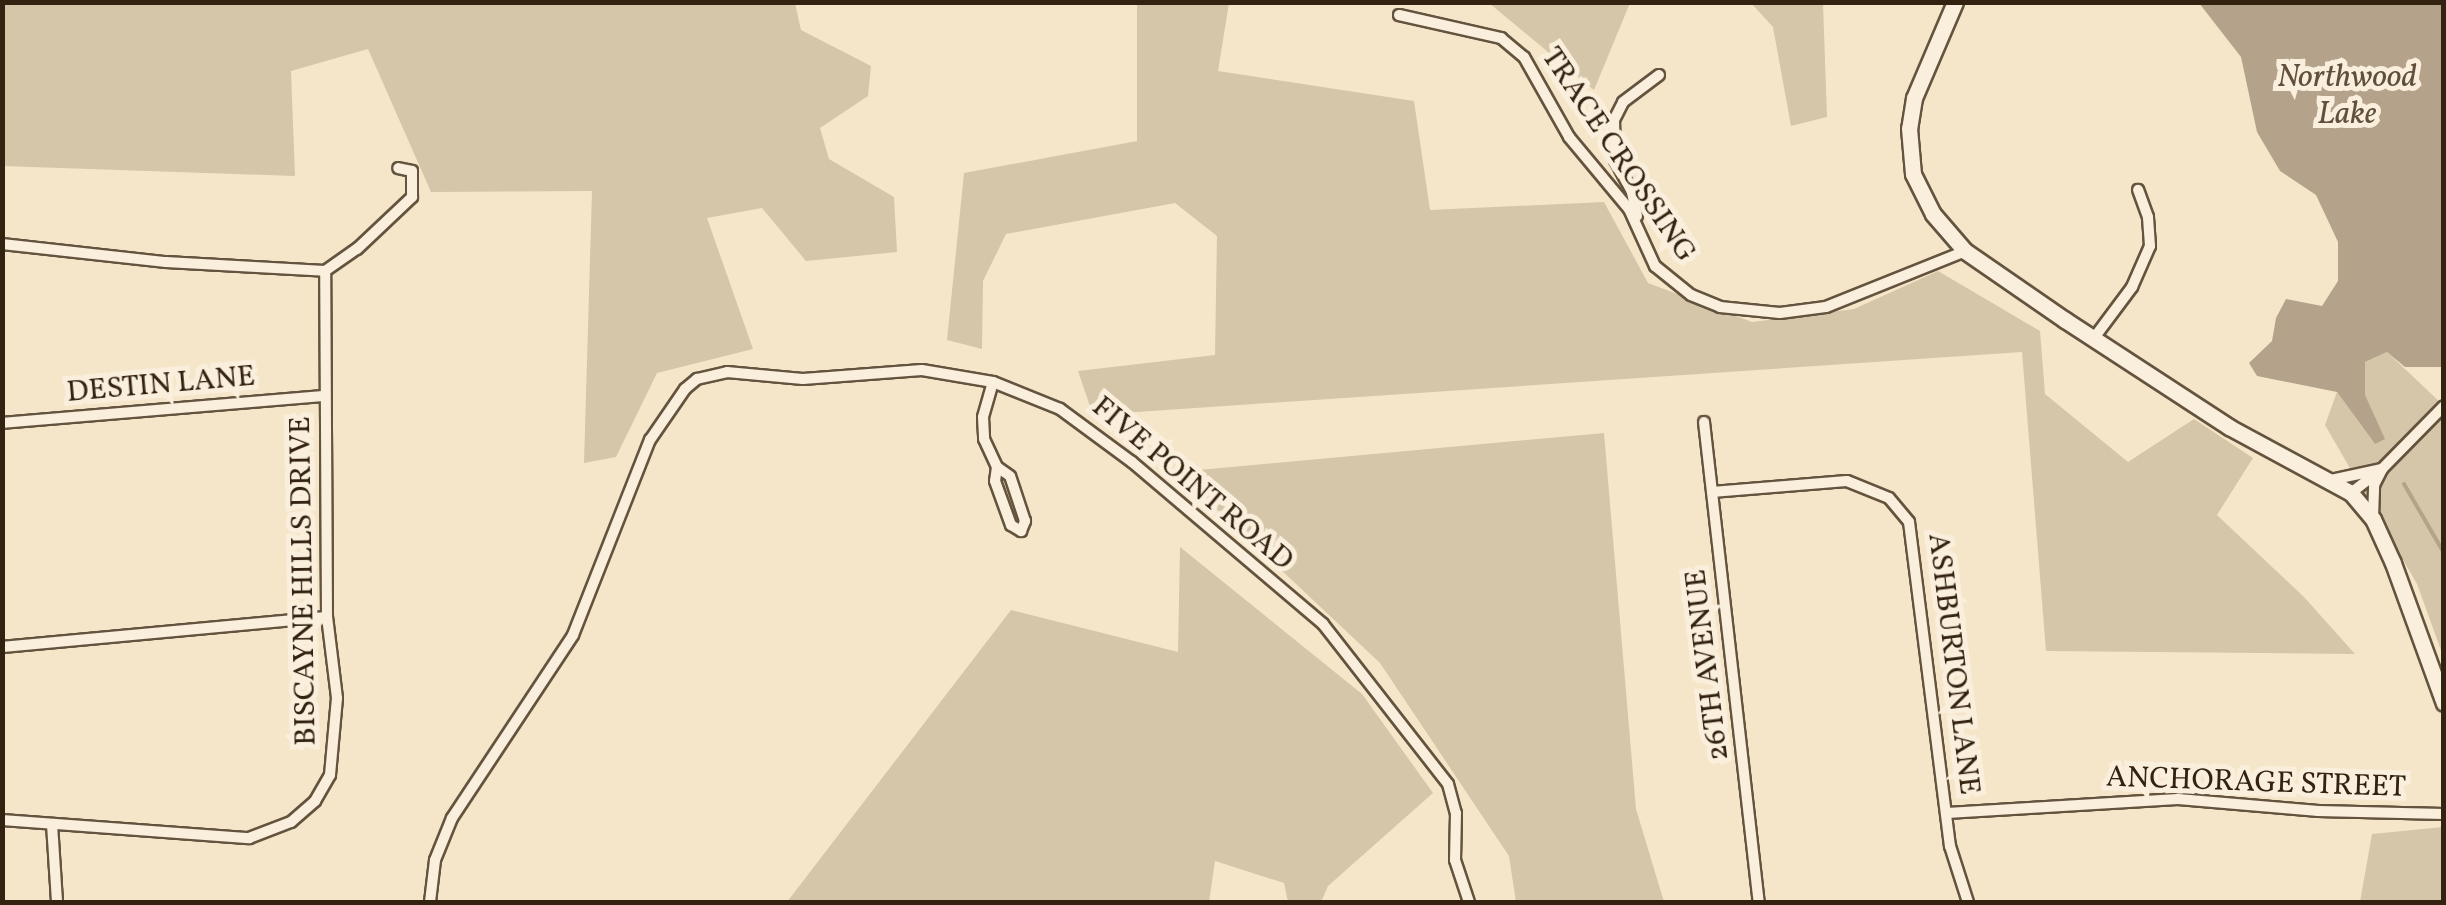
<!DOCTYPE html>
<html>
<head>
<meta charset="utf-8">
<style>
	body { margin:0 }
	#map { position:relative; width:2446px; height:905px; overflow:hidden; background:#f6e6c9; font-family:Vollkorn,serif }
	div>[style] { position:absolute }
	.green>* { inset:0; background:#d5c5a9 }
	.water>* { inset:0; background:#b4a38a }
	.stream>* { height:4px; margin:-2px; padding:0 2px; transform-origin:2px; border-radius:2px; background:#b4a38a }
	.roads { filter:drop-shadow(2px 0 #64533e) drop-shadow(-2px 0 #64533e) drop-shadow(0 2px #64533e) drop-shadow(0 -2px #64533e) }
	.street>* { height:10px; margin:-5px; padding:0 5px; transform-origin:5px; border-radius:5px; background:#f9efdc }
	.secondary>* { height:15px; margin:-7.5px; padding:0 7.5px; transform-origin:7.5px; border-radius:7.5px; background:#f9efdc }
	span { translate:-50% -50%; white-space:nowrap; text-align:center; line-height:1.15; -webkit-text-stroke:10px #f9efdc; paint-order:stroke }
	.street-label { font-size:30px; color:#33220f }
	.water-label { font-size:32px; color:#604f3a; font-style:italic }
	.frame { position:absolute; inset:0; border:5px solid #33220f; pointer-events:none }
</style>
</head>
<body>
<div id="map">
	<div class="green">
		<div style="clip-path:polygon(3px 2px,795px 3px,801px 30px,871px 66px,868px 96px,820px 128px,829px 159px,894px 197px,897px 252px,806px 261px,762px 208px,707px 218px,753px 349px,657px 373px,616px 457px,584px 463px,592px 191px,431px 192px,368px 49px,291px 71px,295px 176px,3px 166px)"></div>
		<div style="clip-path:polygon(1137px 3px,1229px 3px,1218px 71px,1414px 101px,1430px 210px,1604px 202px,1648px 283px,1752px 322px,1854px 309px,1938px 271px,2040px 331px,2045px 394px,2128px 462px,2194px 419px,2253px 458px,2217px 515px,2304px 597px,2355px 654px,2046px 651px,2022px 352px,1093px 415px,1078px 371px,1215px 355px,1217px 236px,1175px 203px,1006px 234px,983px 281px,982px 349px,947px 340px,964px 173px,1137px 141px)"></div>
		<div style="clip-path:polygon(1489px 3px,1630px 3px,1594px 90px)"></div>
		<div style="clip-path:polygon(1751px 3px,1823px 3px,1827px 117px,1791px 126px,1773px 27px)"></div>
		<div style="clip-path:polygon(2387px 352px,2443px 405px,2442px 653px,2417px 584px,2325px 425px,2337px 392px,2375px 444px,2365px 395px,2365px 362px)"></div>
		<div style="clip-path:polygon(1604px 433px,1636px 809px,1664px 902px,1516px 902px,1509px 856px,1380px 663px,1177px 472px)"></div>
		<div style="clip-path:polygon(1180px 547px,1362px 694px,1433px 793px,1328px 886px,1321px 902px,1288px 902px,1284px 883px,1215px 861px,1209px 902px,787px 902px,1011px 610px,1178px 652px)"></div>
		<div style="clip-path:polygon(2443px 827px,2443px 902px,2360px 902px,2372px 834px)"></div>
	</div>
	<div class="water">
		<div style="clip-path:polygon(2199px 3px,2443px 3px,2443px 367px,2405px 367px,2387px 352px,2365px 362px,2365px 395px,2385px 439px,2375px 444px,2337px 392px,2257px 376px,2249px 363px,2272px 341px,2276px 318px,2286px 299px,2322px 306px,2338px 281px,2338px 242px,2316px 195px,2280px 171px,2257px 132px,2241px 57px)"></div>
	</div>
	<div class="stream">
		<div style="left:2404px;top:484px;width:80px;rotate:59.9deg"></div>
	</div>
	<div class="roads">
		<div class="street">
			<div style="left:1399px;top:15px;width:105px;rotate:12.7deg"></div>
			<div style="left:1501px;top:38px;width:30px;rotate:40deg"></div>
			<div style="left:1524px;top:57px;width:92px;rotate:60.6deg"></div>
			<div style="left:1569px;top:137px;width:94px;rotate:50.2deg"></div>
			<div style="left:1629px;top:209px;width:63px;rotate:65.5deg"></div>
			<div style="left:1655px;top:266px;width:46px;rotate:38.9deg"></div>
			<div style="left:1691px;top:295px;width:31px;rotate:22deg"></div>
			<div style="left:1720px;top:307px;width:60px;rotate:5.7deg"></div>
			<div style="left:1780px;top:313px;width:46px;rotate:-7.4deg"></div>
			<div style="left:1826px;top:307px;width:150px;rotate:-21.9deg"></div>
			<div style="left:1637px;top:216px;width:25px;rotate:-102deg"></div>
			<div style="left:1632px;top:192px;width:36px;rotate:-118deg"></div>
			<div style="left:1615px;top:160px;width:40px;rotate:-91.4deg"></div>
			<div style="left:1614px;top:120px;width:20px;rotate:-63deg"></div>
			<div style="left:1623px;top:102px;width:45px;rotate:-36.9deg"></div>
			<div style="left:2px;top:244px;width:165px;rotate:6.3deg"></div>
			<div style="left:166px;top:262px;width:159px;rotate:3.2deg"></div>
			<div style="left:325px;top:271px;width:39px;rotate:-35deg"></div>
			<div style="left:357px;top:249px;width:76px;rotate:-43.4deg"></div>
			<div style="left:412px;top:197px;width:26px;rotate:-90deg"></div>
			<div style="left:412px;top:171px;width:14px;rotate:-168deg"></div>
			<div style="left:2094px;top:338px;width:64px;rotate:-53.3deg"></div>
			<div style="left:2132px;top:287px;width:45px;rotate:-66.3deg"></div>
			<div style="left:2150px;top:246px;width:29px;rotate:-94deg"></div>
			<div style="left:2148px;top:217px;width:29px;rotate:-110deg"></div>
			<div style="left:993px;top:382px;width:36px;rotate:106deg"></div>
			<div style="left:983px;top:417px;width:22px;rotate:87deg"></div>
			<div style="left:984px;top:439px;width:31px;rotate:65deg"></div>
			<div style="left:997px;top:467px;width:14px;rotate:98deg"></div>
			<div style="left:995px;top:481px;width:47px;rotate:70deg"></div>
			<div style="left:1011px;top:525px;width:12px;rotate:31deg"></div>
			<div style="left:1021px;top:531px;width:11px;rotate:-68deg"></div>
			<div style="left:1025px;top:521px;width:47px;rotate:-108.4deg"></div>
			<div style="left:1010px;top:476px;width:16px;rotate:-145deg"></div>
			<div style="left:1704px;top:422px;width:483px;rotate:83.5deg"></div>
			<div style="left:2px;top:423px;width:323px;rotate:-4.8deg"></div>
			<div style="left:2331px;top:480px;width:52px;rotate:-12.2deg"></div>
			<div style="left:2382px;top:469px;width:88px;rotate:-45.5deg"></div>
			<div style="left:1712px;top:492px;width:135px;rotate:-4.7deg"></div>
			<div style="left:1847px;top:481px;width:45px;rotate:22deg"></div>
			<div style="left:1889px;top:498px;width:31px;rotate:50deg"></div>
			<div style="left:1909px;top:522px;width:327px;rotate:82.8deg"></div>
			<div style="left:1950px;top:846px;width:59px;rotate:72.2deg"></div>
			<div style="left:2351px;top:493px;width:33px;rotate:-38deg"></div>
			<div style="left:2373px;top:518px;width:33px;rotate:-88deg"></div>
			<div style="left:2374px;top:485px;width:18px;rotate:-63deg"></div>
			<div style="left:2px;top:647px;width:326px;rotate:-5.3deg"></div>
			<div style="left:1947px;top:813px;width:231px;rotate:-3.5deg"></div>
			<div style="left:2178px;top:799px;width:141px;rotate:4.9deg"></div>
			<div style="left:2318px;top:811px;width:126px;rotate:1.4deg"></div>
			<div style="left:2px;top:820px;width:248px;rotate:4.2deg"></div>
			<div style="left:249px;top:838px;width:45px;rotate:-20.9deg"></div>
			<div style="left:291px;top:822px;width:32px;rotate:-41deg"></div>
			<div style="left:315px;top:801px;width:30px;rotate:-60deg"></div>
			<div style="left:330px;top:775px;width:77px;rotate:-84.8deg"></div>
			<div style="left:337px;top:698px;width:82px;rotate:-97deg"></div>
			<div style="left:327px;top:617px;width:346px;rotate:-90.3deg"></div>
			<div style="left:52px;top:824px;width:78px;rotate:86.3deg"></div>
			<div style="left:430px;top:902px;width:42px;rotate:-83.2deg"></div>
			<div style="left:435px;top:860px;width:45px;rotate:-68deg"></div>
			<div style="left:452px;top:818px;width:219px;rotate:-56.5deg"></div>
			<div style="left:573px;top:635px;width:210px;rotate:-68.5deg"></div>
			<div style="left:650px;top:440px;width:62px;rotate:-55.5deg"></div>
			<div style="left:685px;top:389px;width:16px;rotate:-40deg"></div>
			<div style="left:697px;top:379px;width:31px;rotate:-13deg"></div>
			<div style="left:727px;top:372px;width:76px;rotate:5.3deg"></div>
			<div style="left:803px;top:379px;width:119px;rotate:-4.3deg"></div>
			<div style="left:922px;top:370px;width:72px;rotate:9.6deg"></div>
			<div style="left:993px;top:382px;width:72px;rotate:21.9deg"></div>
			<div style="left:1060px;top:409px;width:89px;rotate:36.4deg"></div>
			<div style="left:1132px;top:462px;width:250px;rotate:40.3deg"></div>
			<div style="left:1323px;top:624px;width:203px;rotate:52deg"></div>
			<div style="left:1448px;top:784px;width:30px;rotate:75deg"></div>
			<div style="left:1456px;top:813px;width:47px;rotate:91.2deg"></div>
			<div style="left:1455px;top:860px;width:44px;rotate:71.6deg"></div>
		</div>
		<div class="secondary">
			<div style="left:1955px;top:2px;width:104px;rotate:113.1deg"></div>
			<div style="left:1914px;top:98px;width:30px;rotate:99deg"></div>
			<div style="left:1909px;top:128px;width:46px;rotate:85deg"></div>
			<div style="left:1913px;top:174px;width:45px;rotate:63.4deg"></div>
			<div style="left:1933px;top:214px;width:49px;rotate:49.1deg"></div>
			<div style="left:1965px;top:251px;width:121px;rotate:34.6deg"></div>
			<div style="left:2065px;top:320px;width:196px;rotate:33.1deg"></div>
			<div style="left:2229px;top:427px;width:139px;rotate:28.4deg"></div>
			<div style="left:2351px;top:493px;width:34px;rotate:50deg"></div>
			<div style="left:2373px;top:519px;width:48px;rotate:65.6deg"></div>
			<div style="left:2393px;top:563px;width:149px;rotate:70deg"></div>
		</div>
	</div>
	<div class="street-label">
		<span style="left:1618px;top:155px;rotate:56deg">TRACE CROSSING</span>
		<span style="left:161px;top:385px;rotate:-5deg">DESTIN LANE</span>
		<span style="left:1192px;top:484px;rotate:40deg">FIVE POINT ROAD</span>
		<span style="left:304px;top:581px;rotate:-91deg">BISCAYNE HILLS DRIVE</span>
		<span style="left:1953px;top:664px;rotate:83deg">ASHBURTON LANE</span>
		<span style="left:1708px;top:665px;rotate:-97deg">26TH AVENUE</span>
		<span style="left:2256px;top:783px;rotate:2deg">ANCHORAGE STREET</span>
	</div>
	<div class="water-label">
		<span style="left:2347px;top:97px">Northwood<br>Lake</span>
	</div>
	<div class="frame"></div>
</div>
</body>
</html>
